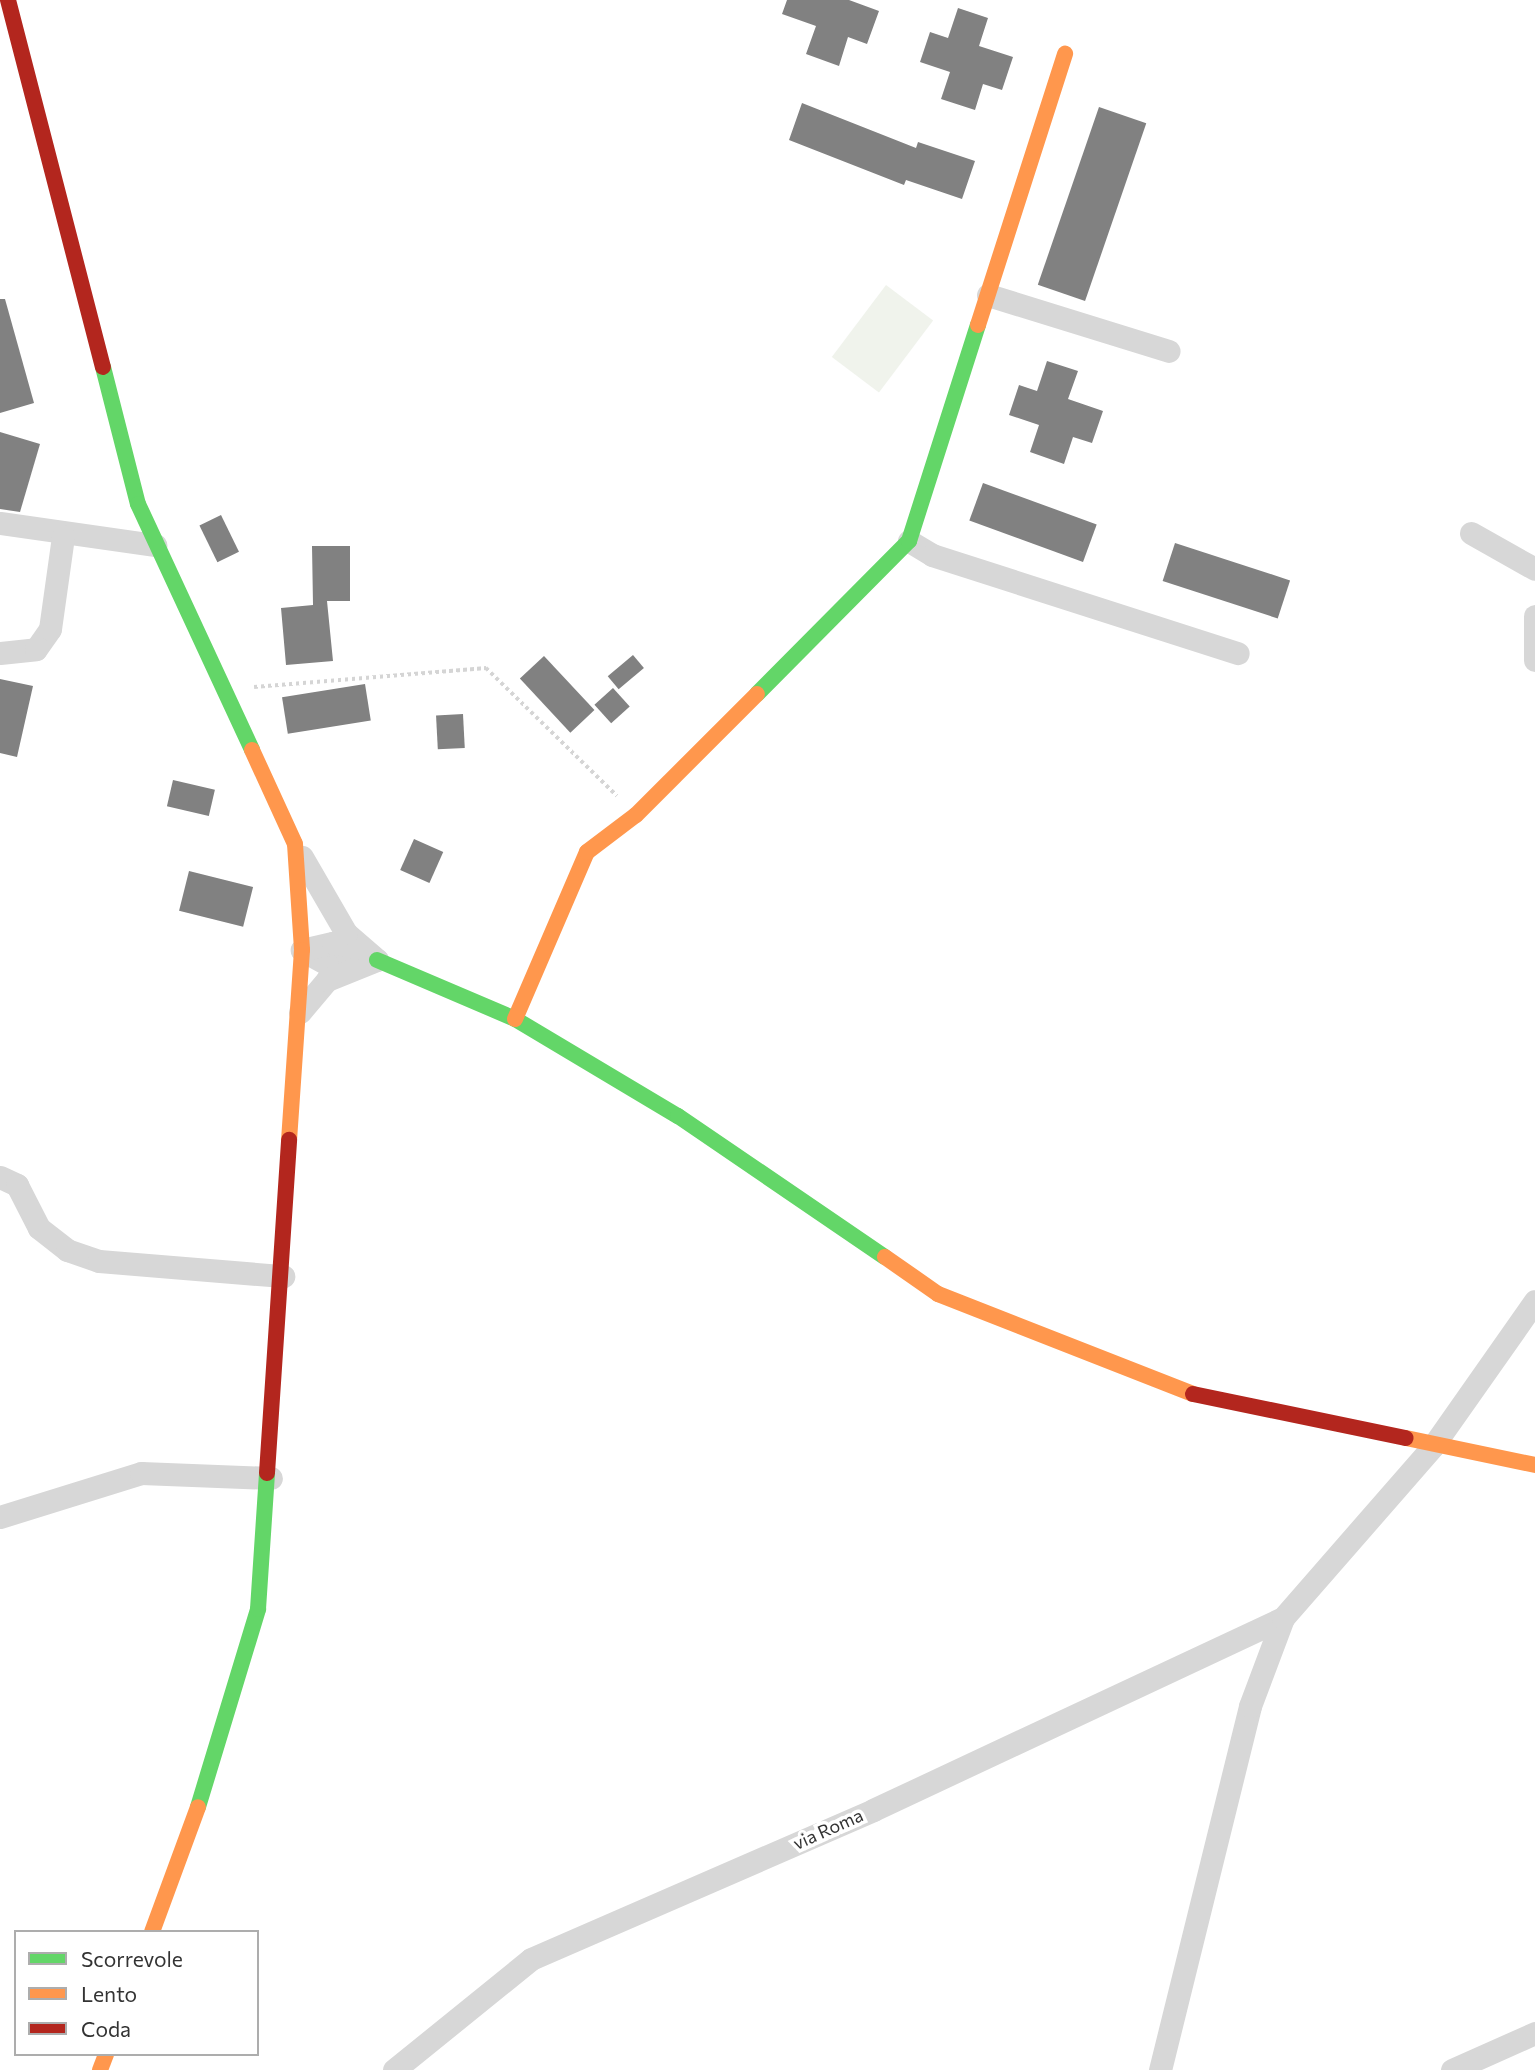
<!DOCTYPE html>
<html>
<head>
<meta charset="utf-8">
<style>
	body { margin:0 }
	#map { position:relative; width:1535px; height:2070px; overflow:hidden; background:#fff; font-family:Commissioner,sans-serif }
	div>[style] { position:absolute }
	.green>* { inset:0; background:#f0f3ec; transform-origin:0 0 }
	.building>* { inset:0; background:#818181; transform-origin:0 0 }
	.path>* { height:3.5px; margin-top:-1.75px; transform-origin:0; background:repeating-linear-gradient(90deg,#d5d5d5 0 3.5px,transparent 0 7px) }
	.street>* { height:23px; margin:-11.5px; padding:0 11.5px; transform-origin:11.5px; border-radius:11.5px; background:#d7d7d7 }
	.fast>* { height:16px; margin:-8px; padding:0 8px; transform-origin:8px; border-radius:8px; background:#63d668 }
	.slow>* { height:16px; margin:-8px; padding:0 8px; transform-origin:8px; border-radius:8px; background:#ff974d }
	.jam>* { height:16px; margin:-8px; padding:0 8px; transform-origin:8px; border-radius:8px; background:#b3261e }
	span { translate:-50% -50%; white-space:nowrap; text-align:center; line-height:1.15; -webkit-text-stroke:7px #fff; paint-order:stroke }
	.street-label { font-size:18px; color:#333 }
	.legend { position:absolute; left:14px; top:1930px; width:245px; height:126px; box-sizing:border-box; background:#fff; border:2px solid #adadad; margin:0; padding:9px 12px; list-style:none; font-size:21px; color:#333 }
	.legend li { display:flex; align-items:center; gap:14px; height:35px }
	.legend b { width:35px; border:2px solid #adadad }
</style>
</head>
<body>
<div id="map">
	<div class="green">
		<div style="left:886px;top:285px;width:59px;height:90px;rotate:37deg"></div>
	</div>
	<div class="building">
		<div style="clip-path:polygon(787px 0,849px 0,879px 11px,867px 44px,848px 37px,839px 66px,806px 54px,816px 26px,782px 14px)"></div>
		<div style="clip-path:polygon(958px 8px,988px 18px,979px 46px,1013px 57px,1002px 90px,983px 84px,975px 110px,941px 99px,950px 72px,920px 62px,930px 32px,948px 38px)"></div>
		<div style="clip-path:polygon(802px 103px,916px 148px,918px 142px,975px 161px,962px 199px,906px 180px,904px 185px,789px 140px)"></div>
		<div style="left:1099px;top:107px;width:50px;height:188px;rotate:19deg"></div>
		<div style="clip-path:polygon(0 299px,5px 299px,34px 403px,0 413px)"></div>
		<div style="clip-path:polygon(1047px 361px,1078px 371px,1068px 399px,1103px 411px,1092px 443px,1073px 437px,1064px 464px,1030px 452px,1039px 425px,1009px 415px,1019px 385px,1037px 391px)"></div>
		<div style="clip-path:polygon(0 432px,40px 444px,20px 512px,0 509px)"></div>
		<div style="left:983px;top:483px;width:121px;height:40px;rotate:20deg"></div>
		<div style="left:221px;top:515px;width:41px;height:24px;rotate:64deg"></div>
		<div style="left:1175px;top:543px;width:121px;height:40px;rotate:18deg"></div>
		<div style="clip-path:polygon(312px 546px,350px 546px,350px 601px,327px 601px,333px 661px,286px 665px,281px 608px,313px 605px)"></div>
		<div style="left:633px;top:655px;width:17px;height:33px;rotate:50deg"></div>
		<div style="left:544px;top:656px;width:74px;height:33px;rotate:47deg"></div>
		<div style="clip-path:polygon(0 679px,33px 686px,17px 757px,0 753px)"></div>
		<div style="left:365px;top:684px;width:37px;height:84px;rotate:81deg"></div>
		<div style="left:613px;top:688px;width:25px;height:25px;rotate:48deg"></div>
		<div style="left:463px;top:714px;width:34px;height:27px;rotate:87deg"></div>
		<div style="left:173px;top:780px;width:43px;height:27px;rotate:13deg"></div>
		<div style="left:414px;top:839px;width:32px;height:34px;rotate:24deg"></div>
		<div style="left:189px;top:871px;width:66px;height:41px;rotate:14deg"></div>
	</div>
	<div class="path">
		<div style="left:254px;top:687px;width:233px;rotate:-4.7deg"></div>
		<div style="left:486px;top:668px;width:183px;rotate:44.3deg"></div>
	</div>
	<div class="street">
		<div style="left:988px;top:295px;width:189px;rotate:17.2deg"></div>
		<div style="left:0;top:523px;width:157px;rotate:8.1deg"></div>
		<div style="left:1471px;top:533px;width:73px;rotate:29.4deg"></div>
		<div style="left:909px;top:541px;width:27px;rotate:31deg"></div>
		<div style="left:932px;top:555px;width:321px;rotate:17.8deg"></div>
		<div style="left:1535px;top:616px;width:44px;rotate:90deg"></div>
		<div style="left:0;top:653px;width:36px;rotate:-6deg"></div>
		<div style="left:36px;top:649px;width:24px;rotate:-55deg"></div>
		<div style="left:50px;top:629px;width:94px;rotate:-82deg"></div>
		<div style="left:355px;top:964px;width:28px;rotate:180deg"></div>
		<div style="left:327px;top:964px;width:29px;rotate:-151deg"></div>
		<div style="left:302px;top:950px;width:32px;rotate:-13deg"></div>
		<div style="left:333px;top:943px;width:27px;rotate:8deg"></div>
		<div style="left:300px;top:1012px;width:42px;rotate:-49.8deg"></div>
		<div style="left:327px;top:980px;width:54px;rotate:-21.8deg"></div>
		<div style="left:377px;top:960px;width:41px;rotate:-138.9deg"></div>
		<div style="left:346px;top:933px;width:88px;rotate:-120.1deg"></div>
		<div style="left:0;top:1177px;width:19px;rotate:25deg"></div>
		<div style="left:17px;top:1185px;width:48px;rotate:62.9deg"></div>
		<div style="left:39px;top:1228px;width:36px;rotate:38deg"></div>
		<div style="left:67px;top:1250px;width:34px;rotate:19deg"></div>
		<div style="left:99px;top:1261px;width:185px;rotate:4.7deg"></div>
		<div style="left:0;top:1517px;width:148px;rotate:-17.3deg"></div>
		<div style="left:141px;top:1473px;width:130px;rotate:2.2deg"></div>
		<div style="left:394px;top:2070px;width:176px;rotate:-39deg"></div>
		<div style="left:531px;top:1959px;width:373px;rotate:-23.5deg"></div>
		<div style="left:873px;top:1810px;width:453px;rotate:-25.1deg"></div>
		<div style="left:1160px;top:2070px;width:375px;rotate:-76.1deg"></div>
		<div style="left:1250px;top:1706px;width:94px;rotate:-69.4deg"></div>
		<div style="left:1283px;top:1618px;width:228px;rotate:-48.9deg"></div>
		<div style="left:1433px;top:1446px;width:177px;rotate:-54.9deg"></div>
		<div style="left:1452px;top:2070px;width:91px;rotate:-24deg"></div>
	</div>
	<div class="fast">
		<div style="left:103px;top:367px;width:141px;rotate:75.7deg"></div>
		<div style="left:138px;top:504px;width:271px;rotate:65.1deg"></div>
		<div style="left:757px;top:694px;width:216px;rotate:-45.2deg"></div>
		<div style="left:909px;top:541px;width:227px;rotate:-72.3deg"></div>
		<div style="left:377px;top:960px;width:150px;rotate:23.1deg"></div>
		<div style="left:515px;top:1019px;width:190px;rotate:30.8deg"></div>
		<div style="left:678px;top:1116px;width:250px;rotate:34.3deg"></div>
		<div style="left:198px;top:1807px;width:207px;rotate:-73.1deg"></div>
		<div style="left:258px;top:1609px;width:136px;rotate:-86.2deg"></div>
	</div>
	<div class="slow">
		<div style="left:978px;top:325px;width:285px;rotate:-72.2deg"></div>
		<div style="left:252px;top:750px;width:103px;rotate:65.4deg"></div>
		<div style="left:295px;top:844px;width:106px;rotate:86.2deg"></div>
		<div style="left:302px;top:950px;width:190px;rotate:93.9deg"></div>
		<div style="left:515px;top:1019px;width:182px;rotate:-66.7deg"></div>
		<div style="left:587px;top:852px;width:61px;rotate:-37.1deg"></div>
		<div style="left:636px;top:815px;width:171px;rotate:-45deg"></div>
		<div style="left:885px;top:1257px;width:65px;rotate:34.9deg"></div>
		<div style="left:938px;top:1294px;width:274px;rotate:21.4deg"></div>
		<div style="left:1406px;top:1438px;width:132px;rotate:11.8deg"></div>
		<div style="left:152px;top:1932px;width:133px;rotate:-69.8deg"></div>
		<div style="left:100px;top:2070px;width:17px;rotate:-69deg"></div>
	</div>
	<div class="jam">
		<div style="left:8px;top:0;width:379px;rotate:75.5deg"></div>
		<div style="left:1193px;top:1394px;width:217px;rotate:11.7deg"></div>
		<div style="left:267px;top:1473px;width:334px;rotate:-86.2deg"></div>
	</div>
	<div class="street-label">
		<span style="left:828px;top:1829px;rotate:-24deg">via Roma</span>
	</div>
	<ul class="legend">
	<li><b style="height:9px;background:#63d668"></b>Scorrevole</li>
	<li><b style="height:9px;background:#ff974d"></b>Lento</li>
	<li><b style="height:9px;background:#b3261e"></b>Coda</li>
	</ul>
</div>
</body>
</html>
